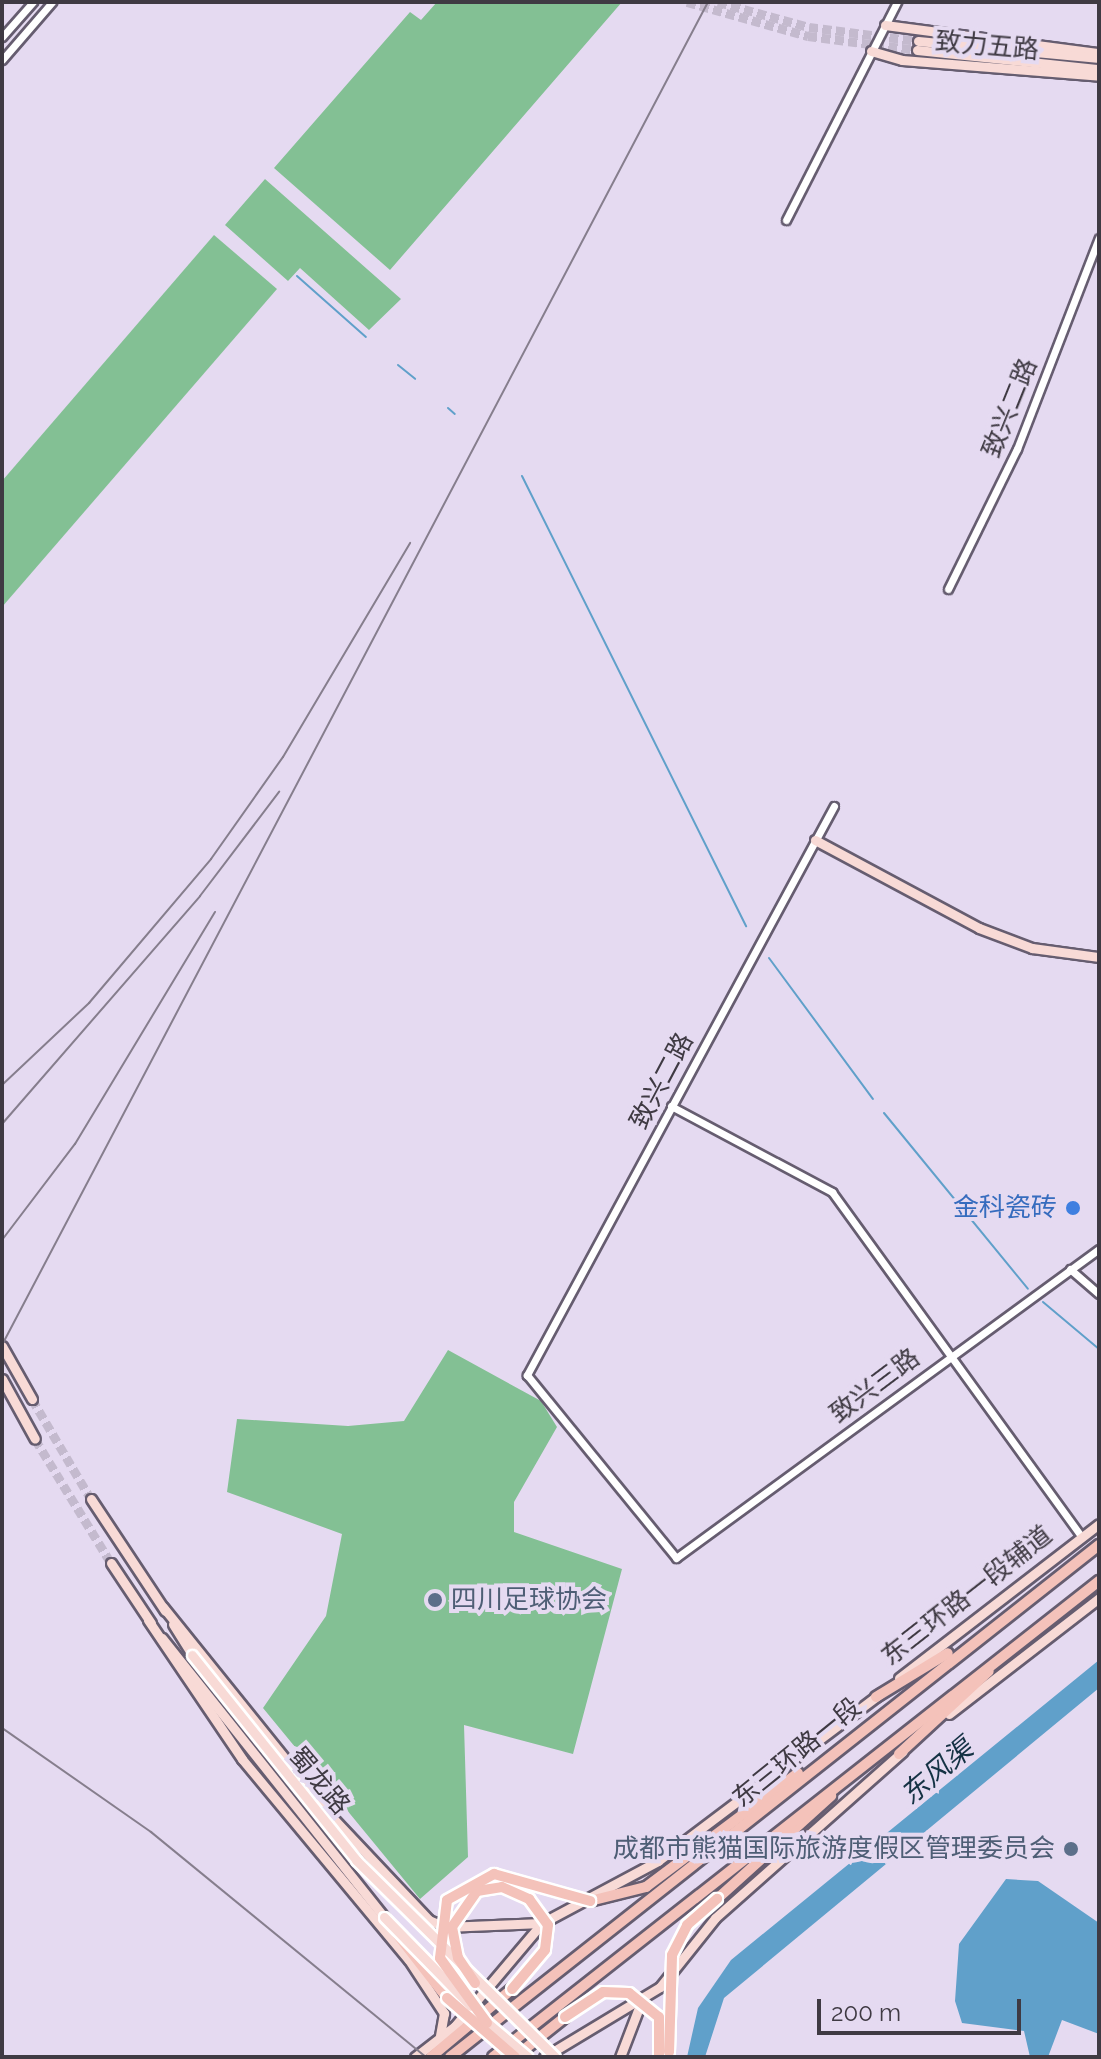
<!DOCTYPE html>
<html>
<head>
<meta charset="utf-8">
<style>
	body { margin:0 }
	#map { position:relative; width:1101px; height:2059px; overflow:hidden; background:#e5daf1; font-family:Raleway,"Noto Sans SC",sans-serif }
	div>[style] { position:absolute }
	.green>* { inset:0; background:#83c094 }
	.water>* { inset:0; background:#60a0ca }
	.stream>* { height:2px; margin:-1px; padding:0 1px; transform-origin:1px; border-radius:1px; background:#60a0ca }
	.major-tunnel>* { height:9px; margin-top:-4.5px; transform-origin:0; background:repeating-linear-gradient(90deg,#c4bace 0 9px,transparent 0 13.5px) }
	.roads { filter:drop-shadow(2px 0 #665d70) drop-shadow(-2px 0 #665d70) drop-shadow(0 2px #665d70) drop-shadow(0 -2px #665d70) }
	.minor>* { height:7px; margin:-3.5px; padding:0 3.5px; transform-origin:3.5px; border-radius:3.5px; background:#fff }
	.major>* { height:9px; margin:-4.5px; padding:0 4.5px; transform-origin:4.5px; border-radius:4.5px; background:#f8dad6 }
	.highway>* { height:10px; margin:-5px; padding:0 5px; transform-origin:5px; border-radius:5px; background:#f4c2ba }
	.rail>* { height:2px; margin:-1px; padding:0 1px; transform-origin:1px; border-radius:1px; background:#867e8d }
	.bridges { filter:drop-shadow(2px 0 #fff) drop-shadow(-2px 0 #fff) drop-shadow(0 2px #fff) drop-shadow(0 -2px #fff) }
	.major-bridge>* { height:9px; margin:-4.5px; padding:0 4.5px; transform-origin:4.5px; border-radius:4.5px; background:#f8dad6 }
	.highway-bridge>* { height:10px; margin:-5px; padding:0 5px; transform-origin:5px; border-radius:5px; background:#f4c2ba }
	.dots>* { width:22px; height:22px; translate:-50% -50%; box-sizing:border-box; border:4px solid #e5daf1; border-radius:50% }
	span { translate:-50% -50%; white-space:nowrap; text-align:center; line-height:1.15; -webkit-text-stroke:8px #e5daf1; paint-order:stroke }
	.street-label { font-size:26px; color:#3f3a43 }
	.shop-label { font-size:26px; color:#366cbe }
	.right { translate:-100% -50%; text-align:right }
	.service-label { font-size:26px; color:#4e5e75 }
	.left { translate:0 -50%; text-align:left }
	.water-label { font-size:28px; color:#153244; font-style:italic }
	.frame { position:absolute; inset:0; border:4px solid #3f3a43; pointer-events:none }
	.scale { position:absolute; left:817px; top:1999px; width:204px; height:36px; box-sizing:border-box; border:4px solid #3f3a43; border-top:0; padding-left:10px; font-size:24px; line-height:28px; white-space:nowrap; color:#3f3a43; -webkit-text-stroke:6px #e5daf1; paint-order:stroke }
</style>
</head>
<body>
<div id="map">
	<div class="green">
		<div style="clip-path:polygon(437px 2px,622px 2px,390px 270px,274px 168px,410px 12px,421px 20px)"></div>
		<div style="clip-path:polygon(265px 179px,401px 299px,369px 330px,300px 268px,288px 281px,225px 225px)"></div>
		<div style="clip-path:polygon(214px 235px,277px 289px,2px 607px,2px 481px)"></div>
		<div style="clip-path:polygon(448px 1350px,541px 1401px,557px 1427px,514px 1502px,514px 1532px,622px 1569px,573px 1754px,464px 1725px,468px 1857px,420px 1899px,263px 1708px,326px 1616px,342px 1534px,227px 1492px,237px 1419px,348px 1426px,404px 1421px)"></div>
	</div>
	<div class="water">
		<div style="clip-path:polygon(1099px 1660px,1099px 1688px,724px 1998px,705px 2057px,687px 2057px,698px 2008px,731px 1960px)"></div>
		<div style="clip-path:polygon(1006px 1879px,1038px 1881px,1099px 1923px,1099px 2034px,1062px 2020px,1048px 2057px,1030px 2057px,1024px 2031px,962px 2023px,955px 2001px,959px 1944px)"></div>
	</div>
	<div class="stream">
		<div style="left:297px;top:276px;width:92px;rotate:41.5deg"></div>
		<div style="left:398px;top:365px;width:22px;rotate:39deg"></div>
		<div style="left:448px;top:408px;width:9px;rotate:41deg"></div>
		<div style="left:522px;top:476px;width:503px;rotate:63.54deg"></div>
		<div style="left:769px;top:958px;width:175px;rotate:53.6deg"></div>
		<div style="left:884px;top:1113px;width:227px;rotate:50.7deg"></div>
		<div style="left:1043px;top:1302px;width:73px;rotate:40deg"></div>
	</div>
	<div class="major-tunnel">
		<div style="left:687px;top:2px;width:126px;rotate:15.7deg"></div>
		<div style="left:808px;top:36px;width:110px;rotate:7.3deg"></div>
		<div style="left:718px;top:2px;width:94px;rotate:15.4deg"></div>
		<div style="left:809px;top:27px;width:110px;rotate:7.3deg"></div>
		<div style="left:32px;top:1399px;width:116px;rotate:59.5deg"></div>
		<div style="left:35px;top:1439px;width:145px;rotate:58.5deg"></div>
	</div>
	<div class="roads">
		<div class="minor">
			<div style="left:2px;top:37px;width:47px;rotate:-48.5deg"></div>
			<div style="left:2px;top:60px;width:77px;rotate:-49.2deg"></div>
			<div style="left:786px;top:220px;width:245px;rotate:-63deg"></div>
			<div style="left:948px;top:589px;width:156px;rotate:-63.8deg"></div>
			<div style="left:1017px;top:449px;width:226px;rotate:-68.8deg"></div>
			<div style="left:834px;top:806px;width:647px;rotate:118.35deg"></div>
			<div style="left:527px;top:1375px;width:236px;rotate:50.8deg"></div>
			<div style="left:676px;top:1558px;width:524px;rotate:-36.15deg"></div>
			<div style="left:671px;top:1106px;width:183px;rotate:28.1deg"></div>
			<div style="left:832px;top:1192px;width:425px;rotate:54.1deg"></div>
			<div style="left:1070px;top:1269px;width:38px;rotate:41deg"></div>
		</div>
		<div class="major">
			<div style="left:885px;top:25px;width:216px;rotate:7.5deg"></div>
			<div style="left:918px;top:41px;width:182px;rotate:5.4deg"></div>
			<div style="left:917px;top:50px;width:183px;rotate:6deg"></div>
			<div style="left:871px;top:51px;width:32px;rotate:16deg"></div>
			<div style="left:902px;top:60px;width:198px;rotate:4.6deg"></div>
			<div style="left:815px;top:840px;width:186px;rotate:28.2deg"></div>
			<div style="left:979px;top:928px;width:57px;rotate:20.7deg"></div>
			<div style="left:1032px;top:948px;width:68px;rotate:7.7deg"></div>
			<div style="left:2px;top:1346px;width:61px;rotate:60.5deg"></div>
			<div style="left:2px;top:1379px;width:68px;rotate:61.2deg"></div>
			<div style="left:91px;top:1499px;width:134px;rotate:56.5deg"></div>
			<div style="left:111px;top:1563px;width:72px;rotate:56.3deg"></div>
			<div style="left:163px;top:1607px;width:267px;rotate:51.2deg"></div>
			<div style="left:330px;top:1815px;width:144px;rotate:46.7deg"></div>
			<div style="left:429px;top:1920px;width:17px;rotate:24deg"></div>
			<div style="left:445px;top:1927px;width:97px;rotate:-2.4deg"></div>
			<div style="left:148px;top:1620px;width:168px;rotate:55.9deg"></div>
			<div style="left:242px;top:1759px;width:261px;rotate:50.3deg"></div>
			<div style="left:409px;top:1960px;width:64px;rotate:56.6deg"></div>
			<div style="left:444px;top:2013px;width:23px;rotate:100deg"></div>
			<div style="left:173px;top:1624px;width:36px;rotate:58deg"></div>
			<div style="left:162px;top:1638px;width:357px;rotate:51.5deg"></div>
			<div style="left:899px;top:1678px;width:252px;rotate:-37.6deg"></div>
			<div style="left:949px;top:1714px;width:190px;rotate:-37.7deg"></div>
			<div style="left:415px;top:2057px;width:51px;rotate:-37.8deg"></div>
			<div style="left:455px;top:2026px;width:135px;rotate:-49.8deg"></div>
			<div style="left:542px;top:1923px;width:132px;rotate:-28.1deg"></div>
			<div style="left:658px;top:1861px;width:279px;rotate:-37deg"></div>
			<div style="left:544px;top:2057px;width:135px;rotate:-31.1deg"></div>
			<div style="left:660px;top:1987px;width:88px;rotate:-51.4deg"></div>
			<div style="left:715px;top:1918px;width:251px;rotate:-41.6deg"></div>
			<div style="left:620px;top:2057px;width:56px;rotate:-69deg"></div>
		</div>
		<div class="highway">
			<div style="left:876px;top:1697px;width:84px;rotate:-31.4deg"></div>
			<div style="left:899px;top:1754px;width:122px;rotate:-42.7deg"></div>
			<div style="left:717px;top:1899px;width:154px;rotate:-42.1deg"></div>
			<div style="left:590px;top:1901px;width:58px;rotate:-14deg"></div>
			<div style="left:646px;top:1887px;width:190px;rotate:-36.9deg"></div>
			<div style="left:397px;top:1934px;width:81px;rotate:52deg"></div>
			<div style="left:516px;top:2056px;width:63px;rotate:-38.5deg"></div>
			<div style="left:431px;top:2057px;width:106px;rotate:-40deg"></div>
			<div style="left:450px;top:2057px;width:827px;rotate:-38.27deg"></div>
			<div style="left:493px;top:2057px;width:771px;rotate:-38.15deg"></div>
		</div>
	</div>
	<div class="rail">
		<div style="left:2px;top:1085px;width:120px;rotate:-43.3deg"></div>
		<div style="left:89px;top:1003px;width:189px;rotate:-49.7deg"></div>
		<div style="left:211px;top:859px;width:125px;rotate:-54.8deg"></div>
		<div style="left:283px;top:757px;width:249px;rotate:-59.3deg"></div>
		<div style="left:2px;top:1124px;width:302px;rotate:-49deg"></div>
		<div style="left:200px;top:896px;width:131px;rotate:-52.8deg"></div>
		<div style="left:2px;top:1240px;width:121px;rotate:-52.8deg"></div>
		<div style="left:75px;top:1144px;width:271px;rotate:-58.9deg"></div>
		<div style="left:2px;top:1345px;width:1517px;rotate:-62.27deg"></div>
		<div style="left:2px;top:1728px;width:182px;rotate:34.9deg"></div>
		<div style="left:151px;top:1832px;width:355px;rotate:39.3deg"></div>
	</div>
	<div class="bridges">
		<div class="major-bridge">
			<div style="left:192px;top:1655px;width:263px;rotate:51.3deg"></div>
			<div style="left:356px;top:1860px;width:280px;rotate:44.7deg"></div>
			<div style="left:384px;top:1917px;width:124px;rotate:45.7deg"></div>
			<div style="left:484px;top:2020px;width:57px;rotate:40.1deg"></div>
		</div>
		<div class="highway-bridge">
			<div style="left:475px;top:1983px;width:30px;rotate:-124deg"></div>
			<div style="left:458px;top:1958px;width:32px;rotate:-101deg"></div>
			<div style="left:452px;top:1927px;width:44px;rotate:-55.2deg"></div>
			<div style="left:477px;top:1891px;width:25px;rotate:-9deg"></div>
			<div style="left:502px;top:1887px;width:30px;rotate:24deg"></div>
			<div style="left:529px;top:1899px;width:32px;rotate:54deg"></div>
			<div style="left:548px;top:1925px;width:25px;rotate:97deg"></div>
			<div style="left:545px;top:1950px;width:51px;rotate:130.2deg"></div>
			<div style="left:447px;top:1998px;width:90px;rotate:40.9deg"></div>
			<div style="left:565px;top:2017px;width:45px;rotate:-33.3deg"></div>
			<div style="left:603px;top:1992px;width:26px;rotate:2deg"></div>
			<div style="left:629px;top:1993px;width:38px;rotate:39deg"></div>
			<div style="left:659px;top:2017px;width:40px;rotate:90deg"></div>
			<div style="left:487px;top:2023px;width:80px;rotate:-125.9deg"></div>
			<div style="left:440px;top:1958px;width:58px;rotate:-83.1deg"></div>
			<div style="left:447px;top:1900px;width:54px;rotate:-29deg"></div>
			<div style="left:494px;top:1874px;width:100px;rotate:15.7deg"></div>
			<div style="left:669px;top:2052px;width:97px;rotate:-88.2deg"></div>
			<div style="left:672px;top:1955px;width:34px;rotate:-63deg"></div>
			<div style="left:687px;top:1925px;width:40px;rotate:-41deg"></div>
		</div>
	</div>
	<div class="dots">
		<div style="left:1073px;top:1208px;background:#3f7fe0"></div>
		<div style="left:435px;top:1600px;background:#5c6f8a"></div>
		<div style="left:1071px;top:1849px;background:#5c6f8a"></div>
	</div>
	<div class="street-label">
		<span style="left:987px;top:46px;rotate:5deg">致力五路</span>
		<span style="left:1010px;top:408px;rotate:-68deg">致兴二路</span>
		<span style="left:662px;top:1081px;rotate:-62deg">致兴二路</span>
		<span style="left:875px;top:1386px;rotate:-37deg">致兴三路</span>
		<span style="left:967px;top:1596px;rotate:-38deg">东三环路一段辅道</span>
		<span style="left:797px;top:1753px;rotate:-39deg">东三环路一段</span>
		<span style="left:319px;top:1781px;rotate:50deg">蜀龙路</span>
	</div>
	<div class="shop-label">
		<span class="right" style="left:1057px;top:1208px">金科瓷砖</span>
	</div>
	<div class="service-label">
		<span class="left" style="left:451px;top:1600px">四川足球协会</span>
		<span class="right" style="left:1055px;top:1849px">成都市熊猫国际旅游度假区管理委员会</span>
	</div>
	<div class="water-label">
		<span style="left:937px;top:1772px;rotate:-40deg">东风渠</span>
	</div>
	<div class="frame"></div>
	<div class="scale">200 m</div>
</div>
</body>
</html>
